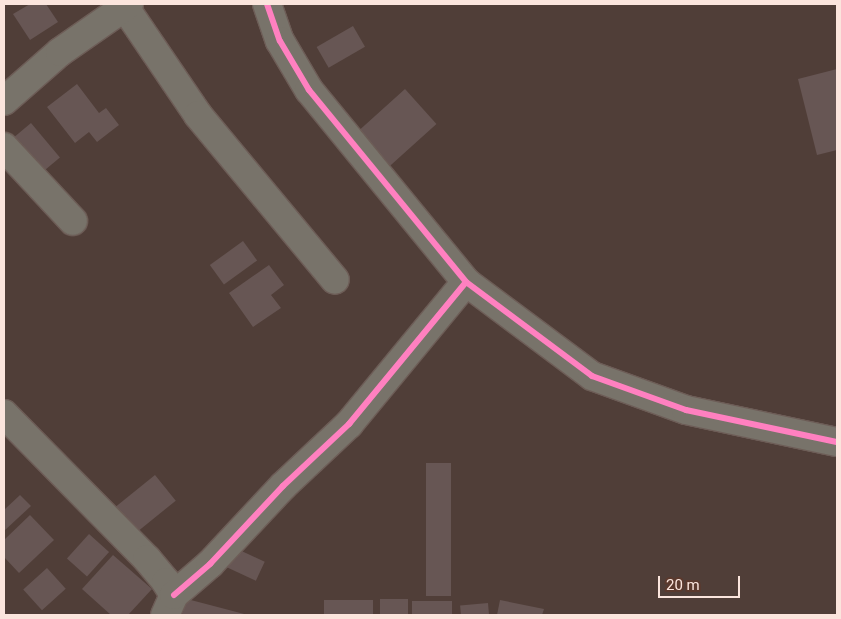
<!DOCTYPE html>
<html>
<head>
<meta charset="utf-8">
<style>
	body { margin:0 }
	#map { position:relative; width:841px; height:619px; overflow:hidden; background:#503e38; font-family:Roboto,sans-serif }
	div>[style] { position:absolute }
	.building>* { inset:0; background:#675654; transform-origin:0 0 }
	.roads { filter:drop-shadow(1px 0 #6d5d57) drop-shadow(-1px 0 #6d5d57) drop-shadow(0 1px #6d5d57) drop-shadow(0 -1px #6d5d57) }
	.minor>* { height:28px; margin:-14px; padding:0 14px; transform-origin:14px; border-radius:14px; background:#78736a }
	.cycleway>* { height:6px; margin:-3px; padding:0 3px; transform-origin:3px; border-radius:3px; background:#ff80c0 }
	span { translate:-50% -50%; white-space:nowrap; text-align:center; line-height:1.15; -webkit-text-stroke:4px #5b392d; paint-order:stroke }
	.frame { position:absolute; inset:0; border:5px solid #fbe5dd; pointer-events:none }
	.scale { position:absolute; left:658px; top:576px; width:82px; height:22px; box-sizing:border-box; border:2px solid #fbe5dd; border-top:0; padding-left:6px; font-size:15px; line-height:18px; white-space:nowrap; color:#fbe5dd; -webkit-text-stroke:4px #5b392d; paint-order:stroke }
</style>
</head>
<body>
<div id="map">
	<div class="building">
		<div style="clip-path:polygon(30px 4px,46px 4px,58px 22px,30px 40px,13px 14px)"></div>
		<div style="left:353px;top:26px;width:24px;height:42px;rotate:60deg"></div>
		<div style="clip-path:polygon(837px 69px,837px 150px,817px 155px,798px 79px)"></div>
		<div style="clip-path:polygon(77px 84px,99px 113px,106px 108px,119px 125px,97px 142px,89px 132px,75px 143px,47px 107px)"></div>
		<div style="left:405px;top:89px;width:47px;height:62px;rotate:48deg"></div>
		<div style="left:31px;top:123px;width:45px;height:23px;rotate:50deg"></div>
		<div style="left:243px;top:241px;width:24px;height:41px;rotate:54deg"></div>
		<div style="clip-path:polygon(269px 265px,284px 285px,271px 295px,281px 308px,253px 327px,229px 293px)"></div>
		<div style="left:426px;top:463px;width:25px;height:133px"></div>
		<div style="left:155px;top:475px;width:33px;height:53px;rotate:51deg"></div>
		<div style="clip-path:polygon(20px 495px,31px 506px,4px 531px,4px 510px)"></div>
		<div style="clip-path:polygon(30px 515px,54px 540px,19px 573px,4px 557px,4px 540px)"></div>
		<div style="left:89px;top:534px;width:27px;height:33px;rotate:42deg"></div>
		<div style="left:233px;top:547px;width:35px;height:21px;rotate:25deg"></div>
		<div style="clip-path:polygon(113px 555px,152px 589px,128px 615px,111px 615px,82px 589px)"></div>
		<div style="left:47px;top:568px;width:28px;height:32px;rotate:48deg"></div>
		<div style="clip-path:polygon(187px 599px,248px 615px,182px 615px)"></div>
		<div style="left:408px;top:599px;width:16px;height:28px;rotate:90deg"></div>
		<div style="left:373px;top:600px;width:15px;height:49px;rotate:90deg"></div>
		<div style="clip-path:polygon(500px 600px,544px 609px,542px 615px,497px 615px)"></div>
		<div style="left:412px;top:601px;width:40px;height:14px"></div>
		<div style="left:488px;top:603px;width:12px;height:28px;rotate:85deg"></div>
	</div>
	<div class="roads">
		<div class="minor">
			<div style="left:267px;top:4px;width:39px;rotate:71deg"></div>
			<div style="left:280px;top:41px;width:57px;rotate:59.4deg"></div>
			<div style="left:309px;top:90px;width:248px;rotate:50.7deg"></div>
			<div style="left:466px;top:282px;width:157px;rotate:36.7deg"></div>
			<div style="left:592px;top:376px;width:100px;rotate:19.9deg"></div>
			<div style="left:686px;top:410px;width:154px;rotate:12deg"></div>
			<div style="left:124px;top:6px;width:132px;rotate:55.8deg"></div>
			<div style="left:198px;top:115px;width:214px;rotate:50.3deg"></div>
			<div style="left:4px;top:101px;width:74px;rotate:-41.2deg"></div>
			<div style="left:60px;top:52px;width:84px;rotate:-34.8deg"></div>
			<div style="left:4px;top:147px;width:101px;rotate:47deg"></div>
			<div style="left:4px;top:414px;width:204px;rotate:45.4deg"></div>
			<div style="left:147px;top:559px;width:30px;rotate:50deg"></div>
			<div style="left:166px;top:582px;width:15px;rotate:58deg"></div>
			<div style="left:174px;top:595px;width:22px;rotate:114deg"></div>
			<div style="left:174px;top:595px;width:48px;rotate:-40.7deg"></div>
			<div style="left:210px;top:564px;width:107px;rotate:-46.9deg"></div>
			<div style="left:283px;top:486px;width:91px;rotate:-43.2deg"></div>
			<div style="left:349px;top:424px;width:184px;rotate:-50.5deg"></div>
		</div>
	</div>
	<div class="cycleway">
		<div style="left:267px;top:4px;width:39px;rotate:71deg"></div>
		<div style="left:280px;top:41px;width:57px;rotate:59.4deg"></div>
		<div style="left:309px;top:90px;width:248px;rotate:50.7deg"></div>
		<div style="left:466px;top:282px;width:157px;rotate:36.7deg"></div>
		<div style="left:592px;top:376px;width:100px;rotate:19.9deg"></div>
		<div style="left:686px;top:410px;width:154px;rotate:12deg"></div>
		<div style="left:174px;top:595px;width:48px;rotate:-40.7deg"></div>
		<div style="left:210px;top:564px;width:107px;rotate:-46.9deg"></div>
		<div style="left:283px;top:486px;width:91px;rotate:-43.2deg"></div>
		<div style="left:349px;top:424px;width:184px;rotate:-50.5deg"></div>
	</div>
	<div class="frame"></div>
	<div class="scale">20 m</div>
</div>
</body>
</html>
